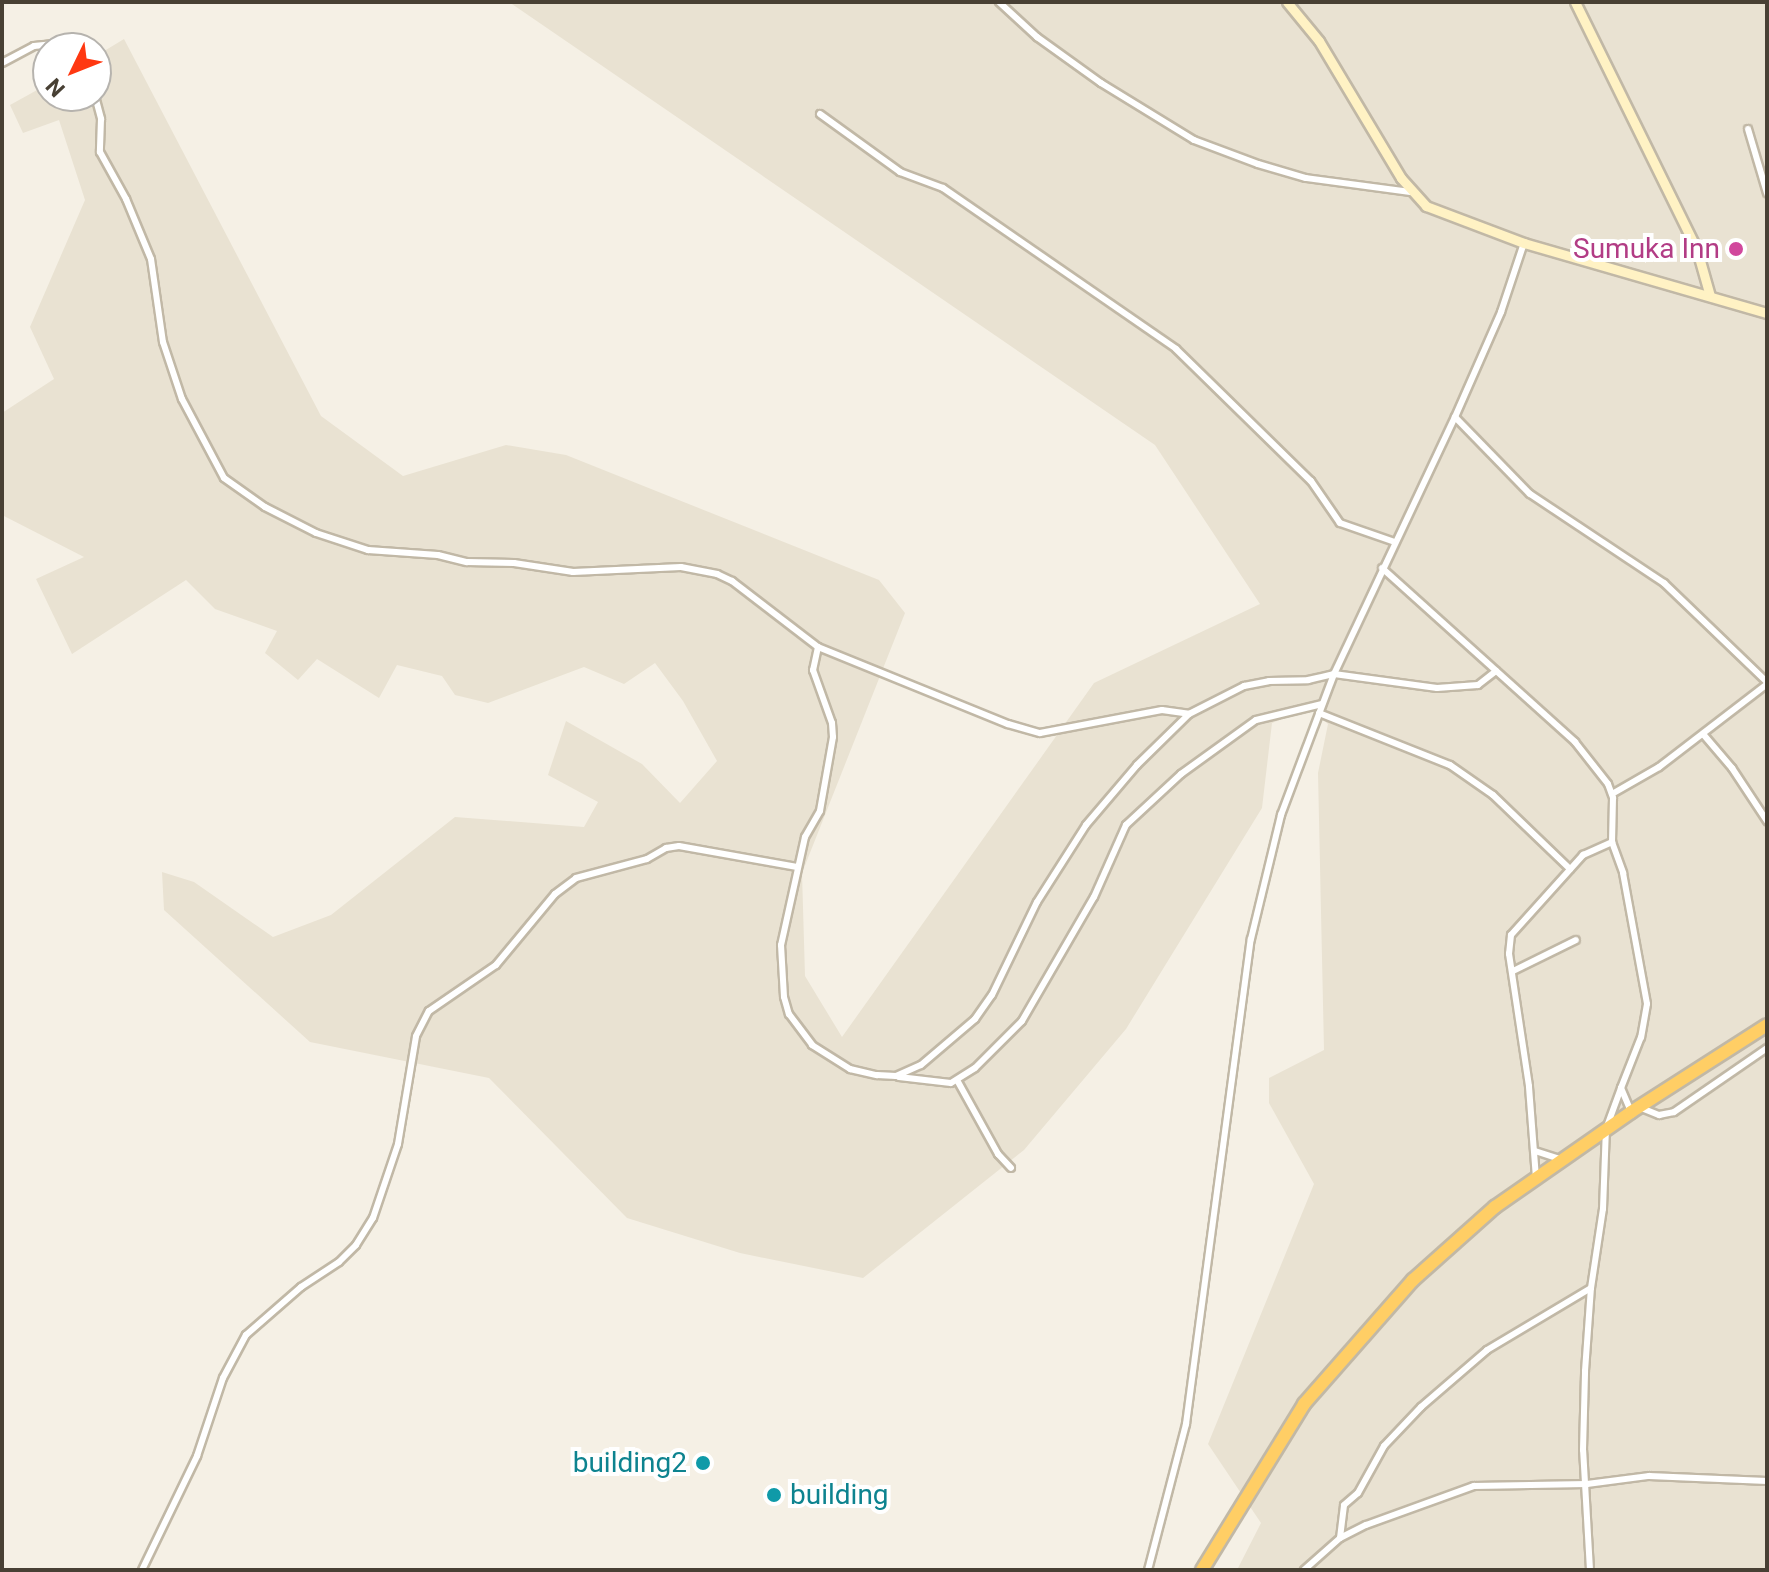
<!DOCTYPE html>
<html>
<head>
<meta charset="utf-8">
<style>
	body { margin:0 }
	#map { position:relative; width:1769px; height:1572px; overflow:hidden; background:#f5f0e5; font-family:Roboto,sans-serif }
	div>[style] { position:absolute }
	.residential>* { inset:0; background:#e9e2d2 }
	.roads { filter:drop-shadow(2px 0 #c1b8a6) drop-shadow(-2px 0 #c1b8a6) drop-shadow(0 2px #c1b8a6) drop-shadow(0 -2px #c1b8a6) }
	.street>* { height:6px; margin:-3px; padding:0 3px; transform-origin:3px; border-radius:3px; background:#fff }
	.secondary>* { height:9px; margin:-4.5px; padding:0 4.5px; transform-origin:4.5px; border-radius:4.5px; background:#fff2c4 }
	.highway>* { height:12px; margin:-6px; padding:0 6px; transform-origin:6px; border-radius:6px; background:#ffce65 }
	.dots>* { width:22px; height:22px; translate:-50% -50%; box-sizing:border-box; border:4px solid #fff; border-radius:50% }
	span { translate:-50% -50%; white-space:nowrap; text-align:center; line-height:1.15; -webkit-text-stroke:8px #fff; paint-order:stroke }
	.hotel-label { font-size:28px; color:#b23c85 }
	.right { translate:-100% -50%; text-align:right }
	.culture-label { font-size:28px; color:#0d838f }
	.left { translate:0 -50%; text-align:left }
	.frame { position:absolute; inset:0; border:4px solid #484034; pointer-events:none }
	.north { position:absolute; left:32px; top:32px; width:80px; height:80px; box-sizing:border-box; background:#fff; border:2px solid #b6b3ae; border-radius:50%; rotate:227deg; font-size:22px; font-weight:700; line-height:32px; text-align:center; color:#484034 }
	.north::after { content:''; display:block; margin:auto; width:28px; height:36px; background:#ff3811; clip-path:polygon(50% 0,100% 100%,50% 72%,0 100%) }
</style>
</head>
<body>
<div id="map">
	<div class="residential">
		<div style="clip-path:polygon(509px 2px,1767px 2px,1767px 1570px,1237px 1570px,1261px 1523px,1208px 1444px,1314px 1184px,1269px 1103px,1269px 1078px,1324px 1050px,1318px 773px,1328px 724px,1310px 708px,1272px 723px,1262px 808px,1126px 1029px,1024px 1150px,863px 1278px,740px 1253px,627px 1218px,489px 1078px,310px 1042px,164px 910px,162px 872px,194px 882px,273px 937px,331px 915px,455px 817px,584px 827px,598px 802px,548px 775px,566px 721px,642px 764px,680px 803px,717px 761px,683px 701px,655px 663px,624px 684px,584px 667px,488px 703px,455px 695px,442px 676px,397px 665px,379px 698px,317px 659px,298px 680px,265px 653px,277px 631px,215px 609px,186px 580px,72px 654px,36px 579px,84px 557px,2px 515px,2px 413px,54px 379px,30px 327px,85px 200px,59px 120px,23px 133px,10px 105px,48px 84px,48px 96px,96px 96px,96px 56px,124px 39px,321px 416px,403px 476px,506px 445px,566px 455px,879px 580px,905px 613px,802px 873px,805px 976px,842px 1037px,1094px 683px,1260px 604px,1155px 445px)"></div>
	</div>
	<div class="roads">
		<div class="street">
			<div style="left:999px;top:2px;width:52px;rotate:42.6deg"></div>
			<div style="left:1037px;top:37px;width:79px;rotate:35.7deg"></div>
			<div style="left:1101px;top:83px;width:109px;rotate:31.5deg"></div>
			<div style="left:1194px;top:140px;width:68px;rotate:20.6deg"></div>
			<div style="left:1258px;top:164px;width:50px;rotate:16.3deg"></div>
			<div style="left:1306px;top:178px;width:106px;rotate:7.6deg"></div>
			<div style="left:2px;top:63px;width:36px;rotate:-28deg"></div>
			<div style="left:34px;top:46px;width:20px;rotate:-6deg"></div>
			<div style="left:54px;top:44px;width:14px;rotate:17deg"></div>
			<div style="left:95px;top:96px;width:24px;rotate:75deg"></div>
			<div style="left:101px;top:119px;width:33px;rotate:92deg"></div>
			<div style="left:100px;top:152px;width:54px;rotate:61deg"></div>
			<div style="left:126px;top:199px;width:65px;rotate:67.4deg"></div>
			<div style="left:151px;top:259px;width:84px;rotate:81.8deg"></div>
			<div style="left:163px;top:342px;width:60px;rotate:71.6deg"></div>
			<div style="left:182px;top:399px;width:89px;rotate:62deg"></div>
			<div style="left:224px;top:478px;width:50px;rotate:35.3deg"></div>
			<div style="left:265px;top:507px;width:57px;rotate:27deg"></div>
			<div style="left:316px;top:533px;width:55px;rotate:18.1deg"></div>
			<div style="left:368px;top:550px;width:70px;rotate:4.1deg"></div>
			<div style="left:438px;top:555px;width:30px;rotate:14deg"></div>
			<div style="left:467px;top:562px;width:47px;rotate:1.2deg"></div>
			<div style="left:514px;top:563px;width:60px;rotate:8.7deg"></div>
			<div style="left:573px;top:572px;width:108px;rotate:-2.7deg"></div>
			<div style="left:681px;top:567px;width:37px;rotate:11deg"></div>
			<div style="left:717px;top:574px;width:17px;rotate:25deg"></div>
			<div style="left:732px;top:581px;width:108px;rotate:37.5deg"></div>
			<div style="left:818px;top:647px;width:205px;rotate:22.1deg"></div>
			<div style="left:1008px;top:724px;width:33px;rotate:16deg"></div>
			<div style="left:1040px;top:733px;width:124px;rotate:-10.7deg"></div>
			<div style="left:1162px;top:710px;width:27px;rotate:8deg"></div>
			<div style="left:1189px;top:714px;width:62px;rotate:-27deg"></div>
			<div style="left:1244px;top:686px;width:25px;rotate:-11deg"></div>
			<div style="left:1269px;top:681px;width:39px;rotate:-1deg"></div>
			<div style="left:1308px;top:680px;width:27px;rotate:-13deg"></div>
			<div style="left:1334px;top:674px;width:104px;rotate:7.7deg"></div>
			<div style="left:1437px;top:688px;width:41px;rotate:-4.2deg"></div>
			<div style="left:1478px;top:685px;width:23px;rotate:-38deg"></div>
			<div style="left:820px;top:114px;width:99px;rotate:35.9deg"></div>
			<div style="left:900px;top:172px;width:46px;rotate:20.4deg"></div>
			<div style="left:943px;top:188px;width:283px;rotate:34.6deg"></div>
			<div style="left:1176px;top:349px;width:189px;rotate:44.4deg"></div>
			<div style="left:1311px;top:481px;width:51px;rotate:55.4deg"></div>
			<div style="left:1340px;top:523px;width:58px;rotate:19.1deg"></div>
			<div style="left:1748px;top:129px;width:67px;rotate:73.5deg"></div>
			<div style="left:1455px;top:417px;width:107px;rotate:45.8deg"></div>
			<div style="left:1530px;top:494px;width:161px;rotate:33.6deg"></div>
			<div style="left:1664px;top:583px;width:143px;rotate:43.9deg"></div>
			<div style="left:1382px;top:568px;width:260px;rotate:42deg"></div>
			<div style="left:1575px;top:742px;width:53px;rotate:51.8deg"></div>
			<div style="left:1608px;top:784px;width:15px;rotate:70deg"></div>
			<div style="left:1613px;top:798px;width:44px;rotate:91.3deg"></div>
			<div style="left:1612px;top:842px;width:33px;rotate:70deg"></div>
			<div style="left:1623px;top:873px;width:133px;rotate:79.6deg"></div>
			<div style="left:1647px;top:1004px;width:34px;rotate:100deg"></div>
			<div style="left:1641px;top:1037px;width:55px;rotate:111.4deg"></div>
			<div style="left:1621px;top:1088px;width:26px;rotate:67deg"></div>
			<div style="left:818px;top:647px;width:24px;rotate:102deg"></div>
			<div style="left:813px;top:670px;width:56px;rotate:70.3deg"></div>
			<div style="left:832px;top:723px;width:14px;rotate:86deg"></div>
			<div style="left:833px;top:737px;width:75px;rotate:100deg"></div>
			<div style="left:820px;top:811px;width:30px;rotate:120deg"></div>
			<div style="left:805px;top:837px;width:111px;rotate:102.5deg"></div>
			<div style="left:781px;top:945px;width:52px;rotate:86.7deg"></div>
			<div style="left:784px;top:997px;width:18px;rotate:74deg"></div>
			<div style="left:789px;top:1014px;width:39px;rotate:53deg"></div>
			<div style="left:812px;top:1045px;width:45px;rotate:32.3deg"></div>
			<div style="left:850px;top:1069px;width:28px;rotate:13deg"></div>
			<div style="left:877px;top:1075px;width:19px;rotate:3deg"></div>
			<div style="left:896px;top:1076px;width:27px;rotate:-24deg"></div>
			<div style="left:921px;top:1065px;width:71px;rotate:-40.4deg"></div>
			<div style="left:975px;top:1019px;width:29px;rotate:-55deg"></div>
			<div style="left:992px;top:995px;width:103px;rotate:-64.2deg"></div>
			<div style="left:1037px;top:902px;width:91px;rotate:-57.5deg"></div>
			<div style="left:1086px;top:825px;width:79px;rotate:-49.6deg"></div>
			<div style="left:1137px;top:765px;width:73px;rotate:-44.4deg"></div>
			<div style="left:1319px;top:713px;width:141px;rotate:21.7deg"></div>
			<div style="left:1450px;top:765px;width:52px;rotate:34.9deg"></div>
			<div style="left:1493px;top:795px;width:107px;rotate:43.9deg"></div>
			<div style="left:1703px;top:734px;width:45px;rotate:49.5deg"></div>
			<div style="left:1732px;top:768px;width:64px;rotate:56.6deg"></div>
			<div style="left:1612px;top:794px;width:54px;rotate:-29.9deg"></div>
			<div style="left:1659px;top:767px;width:136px;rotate:-37.5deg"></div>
			<div style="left:1513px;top:971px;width:70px;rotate:-26.2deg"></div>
			<div style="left:899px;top:1077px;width:52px;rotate:6.6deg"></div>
			<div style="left:951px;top:1083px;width:28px;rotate:-32deg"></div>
			<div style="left:975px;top:1068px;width:66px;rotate:-45deg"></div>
			<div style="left:1022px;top:1021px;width:143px;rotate:-59.9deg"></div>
			<div style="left:1094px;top:897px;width:79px;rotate:-66deg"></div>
			<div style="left:1126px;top:825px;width:75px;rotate:-42.8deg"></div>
			<div style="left:1181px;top:774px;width:92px;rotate:-35.8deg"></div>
			<div style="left:1256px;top:720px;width:68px;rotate:-13.6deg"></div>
			<div style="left:957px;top:1080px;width:85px;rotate:61deg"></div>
			<div style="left:998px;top:1154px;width:19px;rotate:47deg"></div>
			<div style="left:1639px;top:1107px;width:22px;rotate:22deg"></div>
			<div style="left:1659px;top:1115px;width:15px;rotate:-11deg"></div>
			<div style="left:1674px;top:1112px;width:113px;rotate:-34.5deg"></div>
			<div style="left:1535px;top:1151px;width:28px;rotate:18deg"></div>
			<div style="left:1536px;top:1178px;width:92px;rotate:-94.4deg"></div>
			<div style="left:1529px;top:1086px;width:134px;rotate:-98.6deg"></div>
			<div style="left:1509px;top:954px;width:19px;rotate:-84deg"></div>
			<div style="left:1511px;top:935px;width:108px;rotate:-48deg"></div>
			<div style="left:1583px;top:855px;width:32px;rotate:-24deg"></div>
			<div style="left:1340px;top:1538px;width:33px;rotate:-83deg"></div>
			<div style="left:1344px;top:1505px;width:18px;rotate:-41deg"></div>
			<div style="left:1358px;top:1493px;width:54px;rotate:-61deg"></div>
			<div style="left:1384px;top:1446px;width:54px;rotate:-46.5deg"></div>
			<div style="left:1421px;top:1407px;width:87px;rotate:-40.8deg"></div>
			<div style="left:1487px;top:1350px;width:121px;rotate:-30.8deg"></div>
			<div style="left:142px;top:1570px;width:127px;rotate:-64.2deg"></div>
			<div style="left:197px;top:1456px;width:82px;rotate:-71.6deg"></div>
			<div style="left:223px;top:1378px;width:49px;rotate:-61.9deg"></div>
			<div style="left:246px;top:1335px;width:73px;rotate:-41.1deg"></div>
			<div style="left:301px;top:1287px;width:45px;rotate:-33.3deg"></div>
			<div style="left:339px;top:1262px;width:24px;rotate:-45deg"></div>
			<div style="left:356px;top:1245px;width:32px;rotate:-58deg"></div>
			<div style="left:373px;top:1218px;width:78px;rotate:-71.3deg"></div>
			<div style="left:398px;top:1144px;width:109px;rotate:-80.5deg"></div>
			<div style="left:416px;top:1036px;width:28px;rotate:-63deg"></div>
			<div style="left:429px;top:1011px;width:81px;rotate:-34.5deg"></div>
			<div style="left:496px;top:965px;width:92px;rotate:-50.3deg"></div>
			<div style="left:555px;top:894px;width:26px;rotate:-37deg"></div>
			<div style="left:576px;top:878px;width:73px;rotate:-15deg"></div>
			<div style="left:647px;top:859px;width:22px;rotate:-30deg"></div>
			<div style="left:666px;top:848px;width:13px;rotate:-9deg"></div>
			<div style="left:679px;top:846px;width:120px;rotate:10.1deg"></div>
			<div style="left:1148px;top:1570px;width:151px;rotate:-75.4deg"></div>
			<div style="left:1186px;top:1424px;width:489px;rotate:-82.4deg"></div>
			<div style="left:1251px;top:939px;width:128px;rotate:-76.4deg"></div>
			<div style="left:1281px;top:815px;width:151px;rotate:-69.4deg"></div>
			<div style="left:1334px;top:674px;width:284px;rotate:-64.8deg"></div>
			<div style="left:1455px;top:417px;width:115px;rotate:-66.3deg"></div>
			<div style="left:1501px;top:312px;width:73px;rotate:-71.6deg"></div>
			<div style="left:1304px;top:1570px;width:48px;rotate:-41.6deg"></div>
			<div style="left:1340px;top:1538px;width:29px;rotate:-27deg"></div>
			<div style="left:1366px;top:1525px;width:115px;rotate:-19.9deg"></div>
			<div style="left:1474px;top:1486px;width:113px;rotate:-1deg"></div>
			<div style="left:1587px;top:1484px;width:63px;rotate:-7.4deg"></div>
			<div style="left:1649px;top:1476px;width:118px;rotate:2.4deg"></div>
			<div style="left:1590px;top:1570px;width:120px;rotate:-93.3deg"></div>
			<div style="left:1583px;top:1450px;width:79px;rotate:-88.5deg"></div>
			<div style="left:1585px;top:1371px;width:83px;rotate:-85.9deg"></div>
			<div style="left:1591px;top:1288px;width:80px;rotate:-81.4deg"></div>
			<div style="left:1603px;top:1209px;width:80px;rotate:-87.9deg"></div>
			<div style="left:1606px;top:1129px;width:44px;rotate:-69.9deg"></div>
		</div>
		<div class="secondary">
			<div style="left:1287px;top:2px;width:50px;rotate:50.6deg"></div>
			<div style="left:1319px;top:41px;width:160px;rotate:59.1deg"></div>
			<div style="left:1401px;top:178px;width:38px;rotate:48deg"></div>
			<div style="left:1426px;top:206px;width:105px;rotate:20.7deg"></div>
			<div style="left:1524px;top:243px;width:253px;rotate:16.1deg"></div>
			<div style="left:1575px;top:2px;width:276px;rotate:63.8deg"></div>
			<div style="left:1697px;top:250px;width:48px;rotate:74.2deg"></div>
		</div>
		<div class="highway">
			<div style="left:1202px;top:1570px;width:195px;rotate:-58.4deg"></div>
			<div style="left:1304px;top:1404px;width:165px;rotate:-48.7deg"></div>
			<div style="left:1413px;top:1280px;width:110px;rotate:-41.7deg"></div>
			<div style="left:1495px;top:1207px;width:166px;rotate:-34.9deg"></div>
			<div style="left:1631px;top:1112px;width:161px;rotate:-32.6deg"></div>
		</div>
	</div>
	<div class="dots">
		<div style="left:1736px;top:249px;background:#d1479c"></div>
		<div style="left:703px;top:1463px;background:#0f9aa8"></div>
		<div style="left:774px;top:1495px;background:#0f9aa8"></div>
	</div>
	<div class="hotel-label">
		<span class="right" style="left:1720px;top:249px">Sumuka Inn</span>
	</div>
	<div class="culture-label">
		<span class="right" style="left:687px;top:1463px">building2</span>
		<span class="left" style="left:790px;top:1495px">building</span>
	</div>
	<div class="frame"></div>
	<div class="north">N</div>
</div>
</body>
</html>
